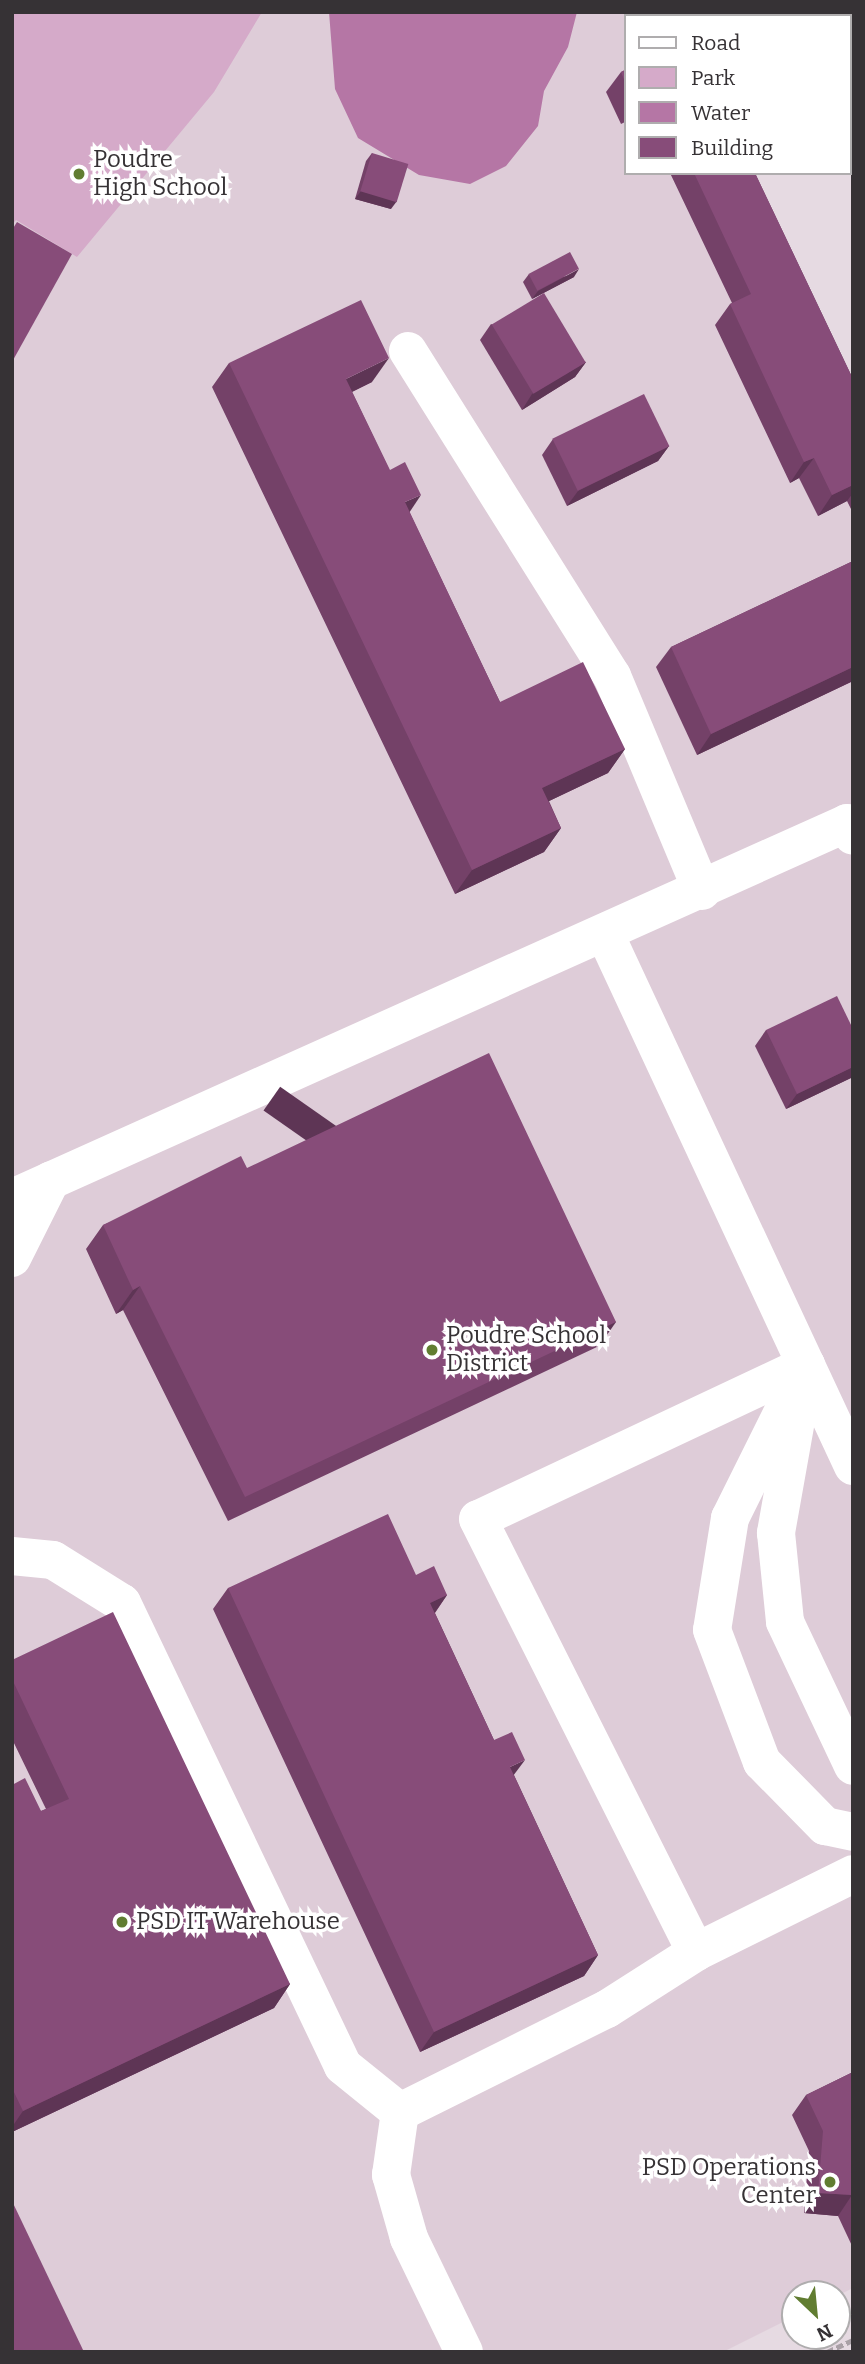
<!DOCTYPE html>
<html>
<head>
<meta charset="utf-8">
<style>
	body { margin:0 }
	#map { position:relative; width:865px; height:2364px; overflow:hidden; background:#e6dae2; font-family:Bitter,serif }
	div>[style] { position:absolute }
	.built>* { inset:0; background:#deccd8 }
	.green>* { inset:0; background:#d5aac9 }
	.water>* { inset:0; background:#b576a5 }
	.path>* { height:4.5px; margin-top:-2.25px; transform-origin:0; background:repeating-linear-gradient(90deg,#a9a0a6 0 7px,transparent 0 10.5px) }
	.minor>* { height:38px; margin:-19px; padding:0 19px; transform-origin:19px; border-radius:19px; background:#fff }
	.wall>* { inset:0; background:#744168 }
	.shaded-wall>* { inset:0; background:#5e3555; transform-origin:0 0 }
	.building>* { inset:0; background:#874c79; transform-origin:0 0 }
	.dots>* { width:19px; height:19px; translate:-50% -50%; box-sizing:border-box; border:4px solid #fff; border-radius:50% }
	span { translate:-50% -50%; white-space:nowrap; text-align:center; line-height:1.15; -webkit-text-stroke:7px #fff; paint-order:stroke }
	.poi-label { font-size:24px; color:#363235 }
	.left { translate:0 -50%; text-align:left }
	.right { translate:-100% -50%; text-align:right }
	.frame { position:absolute; inset:0; border:14px solid #363235; pointer-events:none }
	.legend { position:absolute; left:624px; top:14px; width:228px; height:161px; box-sizing:border-box; background:#fff; border:2px solid #afadae; margin:0; padding:9px 12px; list-style:none; font-size:21px; color:#363235 }
	.legend li { display:flex; align-items:center; gap:14px; height:35px }
	.legend b { width:35px; border:2px solid #afadae }
	.north { position:absolute; left:781px; top:2280px; width:70px; height:70px; box-sizing:border-box; background:#fff; border:2px solid #afadae; border-radius:50%; rotate:154deg; font-size:19px; font-weight:700; line-height:28px; text-align:center; color:#363235 }
	.north::after { content:''; display:block; margin:auto; width:24px; height:32px; background:#617d31; clip-path:polygon(50% 0,100% 100%,50% 72%,0 100%) }
</style>
</head>
<body>
<div id="map">
	<div class="built">
		<div style="clip-path:polygon(12px 12px,662px 12px,664px 16px,625px 16px,625px 173px,739px 173px,853px 411px,853px 2288px,837px 2296px,795px 2294px,795px 2316px,723px 2352px,12px 2352px)"></div>
	</div>
	<div class="green">
		<div style="clip-path:polygon(12px 12px,262px 12px,214px 92px,77px 257px,16px 220px,12px 225px)"></div>
	</div>
	<div class="water">
		<div style="clip-path:polygon(329px 12px,577px 12px,568px 47px,544px 91px,538px 126px,506px 166px,470px 184px,419px 175px,358px 138px,335px 89px)"></div>
	</div>
	<div class="path">
		<div style="left:827px;top:2352px;width:29px;rotate:-25deg"></div>
	</div>
	<div class="minor">
		<div style="left:408px;top:351px;width:384px;rotate:57.9deg"></div>
		<div style="left:612px;top:676px;width:233px;rotate:67.3deg"></div>
		<div style="left:605px;top:934px;width:587px;rotate:65.01deg"></div>
		<div style="left:12px;top:1198px;width:915px;rotate:-24.18deg"></div>
		<div style="left:847px;top:823px;width:14px;rotate:65deg"></div>
		<div style="left:12px;top:1258px;width:87px;rotate:-63.4deg"></div>
		<div style="left:806px;top:1365px;width:362px;rotate:154.8deg"></div>
		<div style="left:478px;top:1519px;width:485px;rotate:63.3deg"></div>
		<div style="left:696px;top:1952px;width:175px;rotate:-26.4deg"></div>
		<div style="left:806px;top:1365px;width:171px;rotate:116.4deg"></div>
		<div style="left:730px;top:1518px;width:113px;rotate:99.1deg"></div>
		<div style="left:712px;top:1630px;width:141px;rotate:69.3deg"></div>
		<div style="left:762px;top:1762px;width:90px;rotate:45.5deg"></div>
		<div style="left:825px;top:1826px;width:29px;rotate:12deg"></div>
		<div style="left:798px;top:1409px;width:126px;rotate:100.1deg"></div>
		<div style="left:776px;top:1533px;width:89px;rotate:84.2deg"></div>
		<div style="left:785px;top:1622px;width:159px;rotate:64.7deg"></div>
		<div style="left:12px;top:1556px;width:41px;rotate:5.6deg"></div>
		<div style="left:53px;top:1560px;width:81px;rotate:31.9deg"></div>
		<div style="left:122px;top:1603px;width:513px;rotate:64.48deg"></div>
		<div style="left:343px;top:2066px;width:73px;rotate:38.9deg"></div>
		<div style="left:464px;top:2352px;width:127px;rotate:-115.8deg"></div>
		<div style="left:409px;top:2238px;width:66px;rotate:-105.9deg"></div>
		<div style="left:391px;top:2175px;width:64px;rotate:-81.9deg"></div>
		<div style="left:400px;top:2112px;width:231px;rotate:-26.5deg"></div>
		<div style="left:607px;top:2009px;width:106px;rotate:-32.6deg"></div>
	</div>
	<div class="wall">
		<div style="clip-path:polygon(787px 12px,811px 12px,803px 16px,789px 16px)"></div>
		<div style="clip-path:polygon(625px 70px,625px 122px,621px 124px,606px 92px,621px 72px)"></div>
		<div style="clip-path:polygon(372px 153px,391px 209px,355px 199px,366px 161px)"></div>
		<div style="clip-path:polygon(670px 173px,755px 173px,853px 379px,853px 513px,847px 501px,818px 516px,799px 478px,790px 483px,715px 325px,730px 304px,732px 303px)"></div>
		<div style="clip-path:polygon(529px 274px,574px 277px,532px 299px,523px 282px)"></div>
		<div style="clip-path:polygon(491px 324px,586px 362px,575px 377px,522px 410px,480px 340px)"></div>
		<div style="clip-path:polygon(229px 363px,372px 382px,352px 392px,500px 702px,625px 749px,608px 773px,549px 801px,561px 828px,544px 852px,455px 894px,212px 387px)"></div>
		<div style="clip-path:polygon(553px 439px,669px 446px,658px 461px,567px 506px,542px 455px)"></div>
		<div style="clip-path:polygon(853px 561px,853px 681px,697px 755px,656px 667px,671px 647px)"></div>
		<div style="clip-path:polygon(853px 1029px,853px 1077px,786px 1109px,755px 1046px,766px 1030px)"></div>
		<div style="clip-path:polygon(247px 1168px,599px 1346px,228px 1521px,123px 1310px,116px 1314px,86px 1249px,103px 1225px)"></div>
		<div style="clip-path:polygon(416px 1575px,447px 1595px,435px 1613px,494px 1740px,514px 1775px,598px 1955px,584px 1976px,420px 2052px,213px 1609px,228px 1588px)"></div>
		<div style="clip-path:polygon(12px 1660px,290px 1984px,274px 2008px,12px 2132px,12px 1785px,41px 1811px,46px 1809px,12px 1739px)"></div>
		<div style="clip-path:polygon(853px 2072px,853px 2248px,838px 2216px,804px 2213px,809px 2151px,792px 2115px,806px 2095px)"></div>
	</div>
	<div class="shaded-wall">
		<div style="clip-path:polygon(798px 12px,811px 12px,803px 16px,795px 16px)"></div>
		<div style="clip-path:polygon(361px 191px,397px 201px,391px 209px,355px 199px)"></div>
		<div style="clip-path:polygon(579px 269px,574px 277px,532px 299px,538px 291px)"></div>
		<div style="clip-path:polygon(389px 358px,372px 382px,329px 403px,346px 379px)"></div>
		<div style="clip-path:polygon(586px 362px,575px 377px,522px 410px,532px 394px)"></div>
		<div style="clip-path:polygon(669px 446px,658px 461px,567px 506px,578px 491px)"></div>
		<div style="clip-path:polygon(814px 458px,799px 478px,790px 483px,804px 462px)"></div>
		<div style="clip-path:polygon(853px 485px,853px 493px,847px 501px,818px 516px,832px 495px)"></div>
		<div style="clip-path:polygon(421px 495px,405px 519px,405px 502px)"></div>
		<div style="clip-path:polygon(853px 667px,853px 681px,697px 755px,711px 734px)"></div>
		<div style="clip-path:polygon(625px 749px,608px 773px,526px 812px,542px 788px)"></div>
		<div style="clip-path:polygon(561px 828px,544px 852px,455px 894px,472px 870px)"></div>
		<div style="clip-path:polygon(853px 1067px,853px 1077px,786px 1109px,797px 1094px)"></div>
		<div style="clip-path:polygon(140px 1286px,123px 1310px,116px 1314px,133px 1290px)"></div>
		<div style="left:616px;top:1322px;width:29px;height:410px;rotate:125deg"></div>
		<div style="clip-path:polygon(447px 1595px,433px 1615px,430px 1603px)"></div>
		<div style="clip-path:polygon(525px 1760px,510px 1780px,510px 1767px)"></div>
		<div style="clip-path:polygon(598px 1955px,584px 1976px,420px 2052px,434px 2032px)"></div>
		<div style="clip-path:polygon(290px 1984px,274px 2008px,12px 2132px,12px 2127px,23px 2111px)"></div>
		<div style="clip-path:polygon(818px 2193px,852px 2195px,838px 2216px,804px 2213px)"></div>
	</div>
	<div class="building">
		<div style="clip-path:polygon(625px 70px,625px 82px,621px 72px)"></div>
		<div style="left:372px;top:153px;width:38px;height:40px;rotate:17deg"></div>
		<div style="clip-path:polygon(694px 173px,755px 173px,853px 379px,853px 485px,832px 495px,814px 458px,804px 462px,730px 304px,751px 294px)"></div>
		<div style="clip-path:polygon(17px 222px,72px 254px,12px 362px,12px 230px)"></div>
		<div style="left:570px;top:252px;width:19px;height:47px;rotate:62deg"></div>
		<div style="left:544px;top:293px;width:81px;height:61px;rotate:59deg"></div>
		<div style="clip-path:polygon(361px 300px,389px 358px,346px 379px,390px 470px,405px 462px,421px 495px,405px 502px,500px 702px,583px 662px,625px 749px,542px 788px,561px 828px,472px 870px,229px 363px)"></div>
		<div style="left:644px;top:394px;width:58px;height:102px;rotate:64deg"></div>
		<div style="clip-path:polygon(853px 561px,853px 667px,711px 734px,671px 647px)"></div>
		<div style="clip-path:polygon(837px 996px,853px 1029px,853px 1067px,797px 1094px,766px 1030px)"></div>
		<div style="clip-path:polygon(489px 1053px,616px 1322px,245px 1497px,140px 1286px,133px 1290px,103px 1225px,241px 1156px,247px 1168px)"></div>
		<div style="clip-path:polygon(388px 1514px,416px 1575px,434px 1566px,447px 1595px,430px 1603px,494px 1740px,512px 1732px,525px 1760px,510px 1767px,598px 1955px,434px 2032px,228px 1588px)"></div>
		<div style="clip-path:polygon(113px 1612px,290px 1984px,23px 2111px,12px 2088px,12px 1785px,25px 1778px,41px 1811px,69px 1799px,12px 1679px,12px 1660px)"></div>
		<div style="clip-path:polygon(853px 2072px,853px 2197px,852px 2195px,818px 2193px,823px 2131px,806px 2095px)"></div>
		<div style="clip-path:polygon(12px 2201px,84px 2352px,12px 2352px)"></div>
	</div>
	<div class="dots">
		<div style="left:79px;top:174px;background:#617d31"></div>
		<div style="left:432px;top:1350px;background:#617d31"></div>
		<div style="left:122px;top:1922px;background:#617d31"></div>
		<div style="left:830px;top:2182px;background:#617d31"></div>
	</div>
	<div class="poi-label">
		<span class="left" style="left:93px;top:174px">Poudre<br>High School</span>
		<span class="left" style="left:446px;top:1350px">Poudre School<br>District</span>
		<span class="left" style="left:136px;top:1922px">PSD IT Warehouse</span>
		<span class="right" style="left:816px;top:2182px">PSD Operations<br>Center</span>
	</div>
	<div class="frame"></div>
	<ul class="legend">
	<li><b style="height:9px;background:#fff"></b>Road</li>
	<li><b style="height:19px;background:#d5aac9"></b>Park</li>
	<li><b style="height:19px;background:#b576a5"></b>Water</li>
	<li><b style="height:19px;background:#874c79"></b>Building</li>
	</ul>
	<div class="north">N</div>
</div>
</body>
</html>
